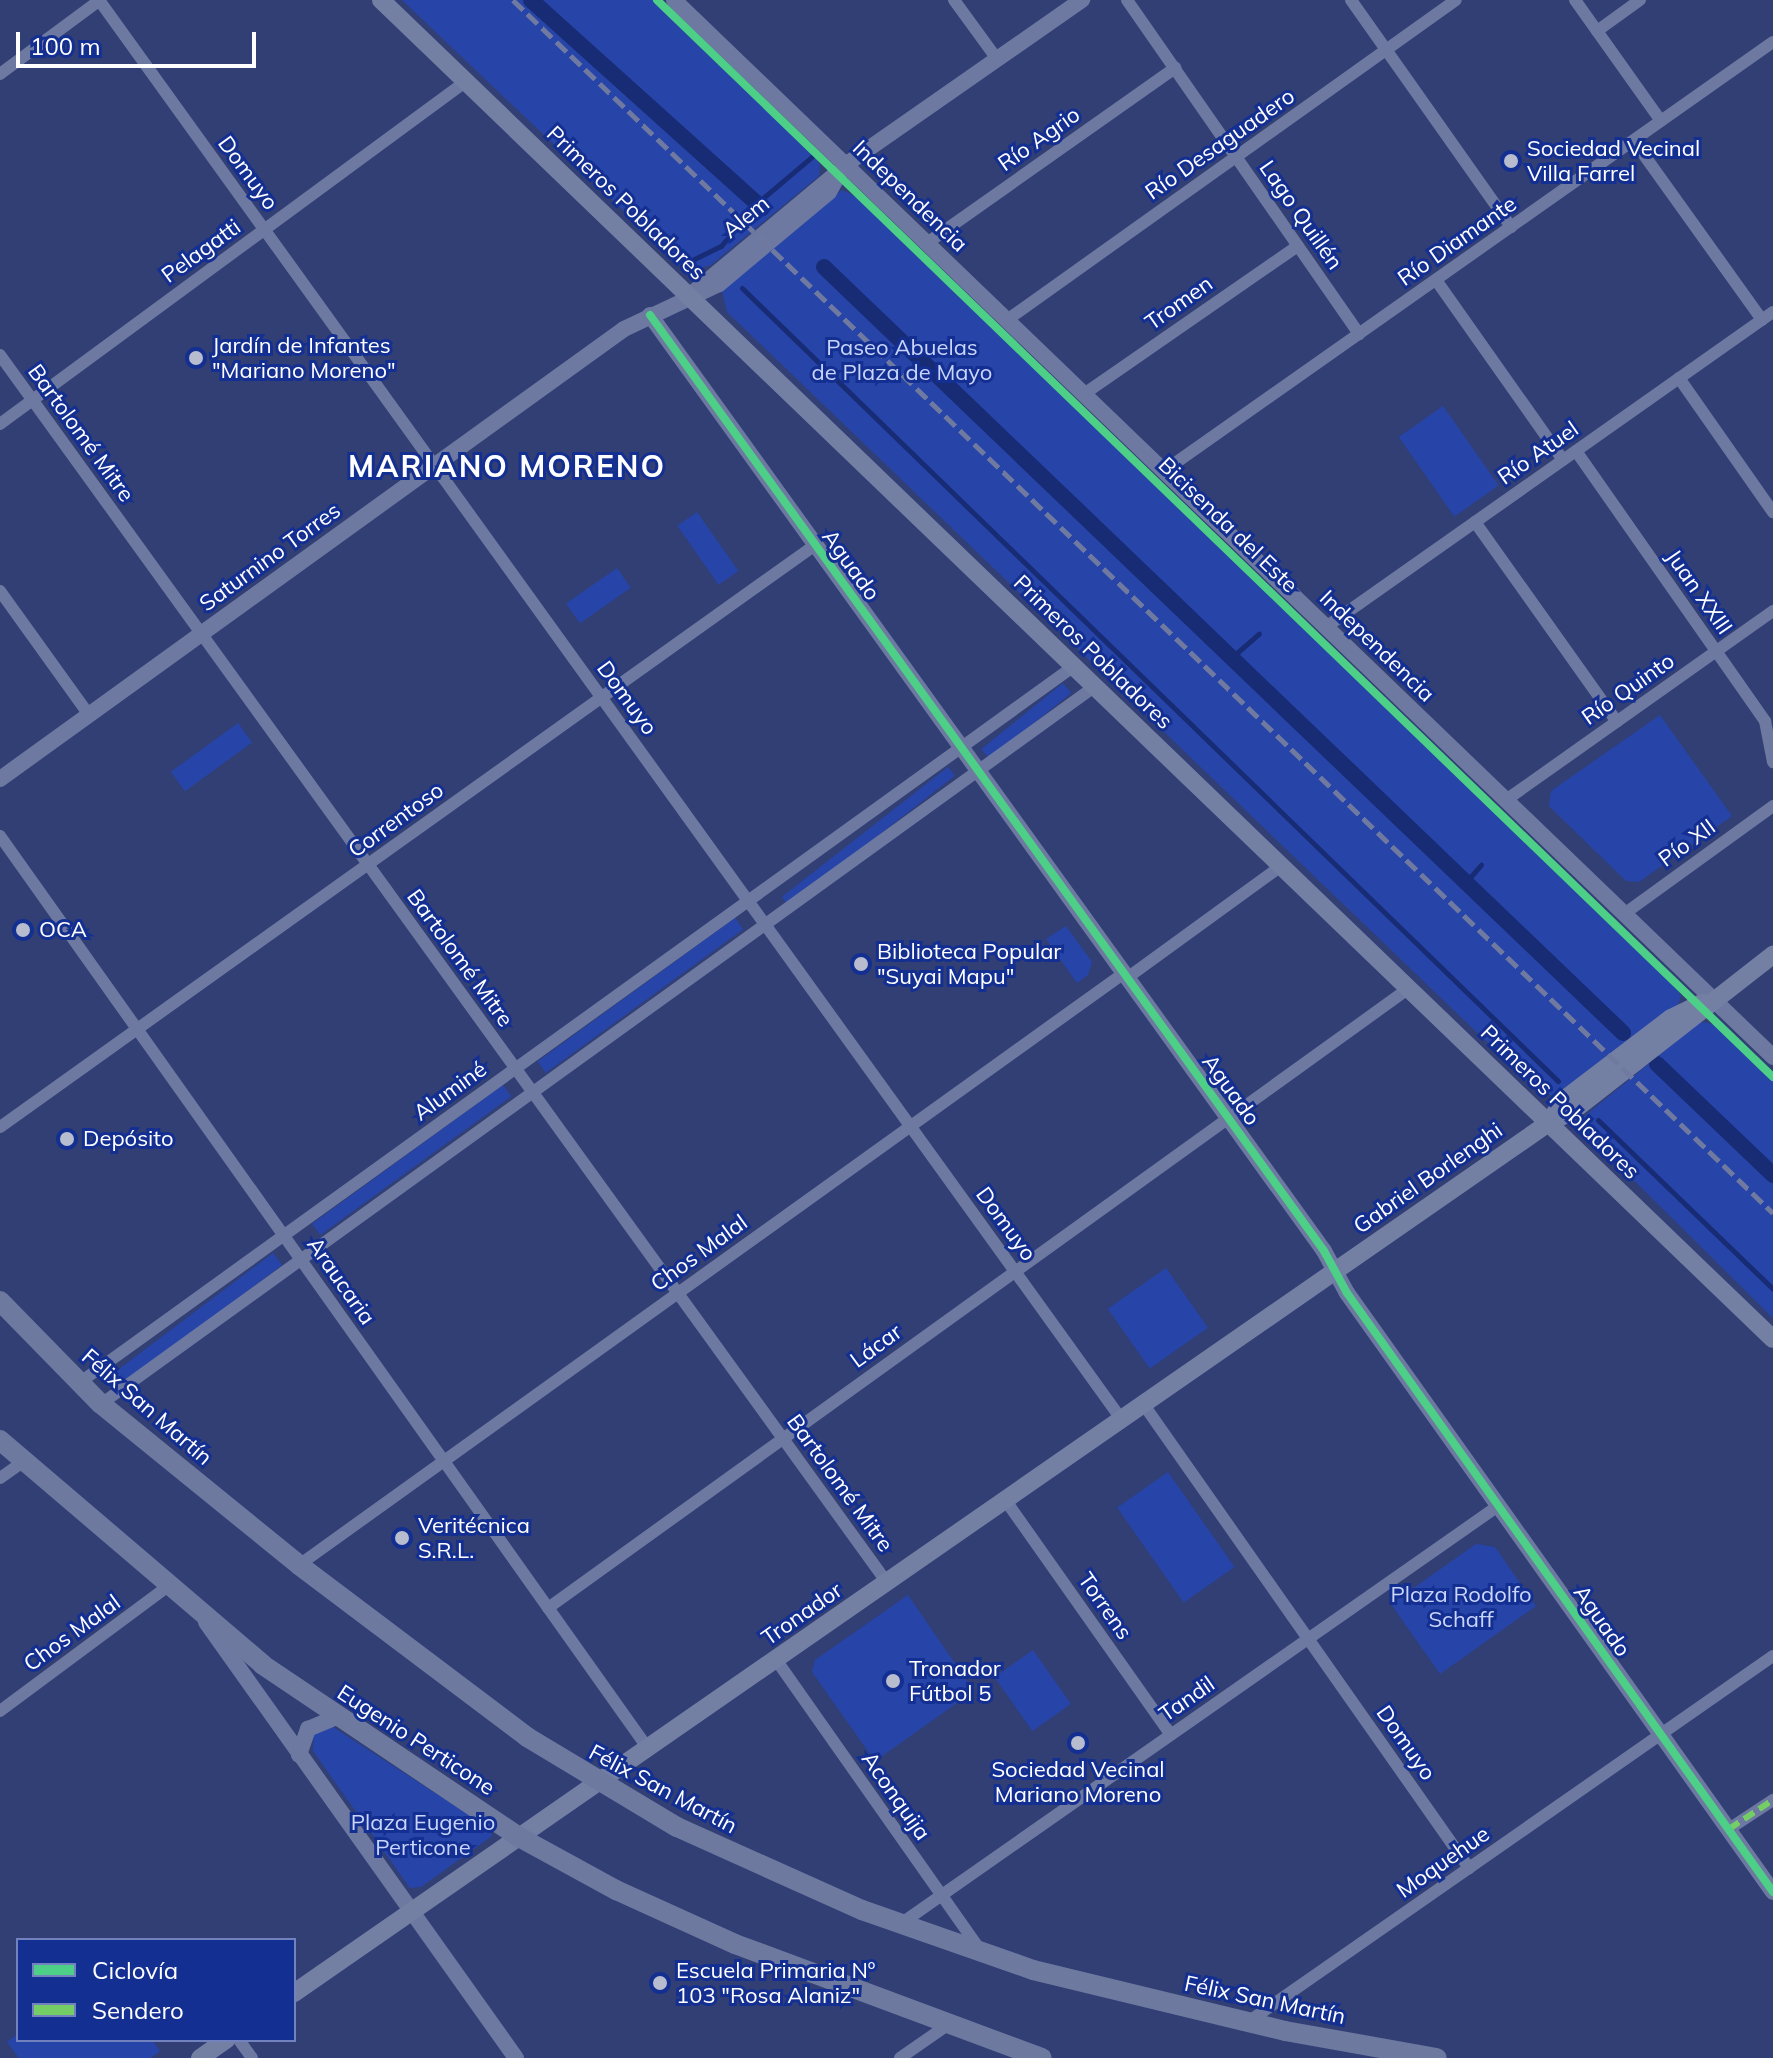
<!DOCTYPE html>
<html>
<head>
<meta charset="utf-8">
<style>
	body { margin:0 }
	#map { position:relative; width:1773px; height:2058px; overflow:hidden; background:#313f75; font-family:Mulish,sans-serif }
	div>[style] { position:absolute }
	.green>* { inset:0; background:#2745a9; transform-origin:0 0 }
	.stream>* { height:5px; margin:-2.5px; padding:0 2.5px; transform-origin:2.5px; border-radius:2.5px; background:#182c76 }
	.canal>* { height:16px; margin:-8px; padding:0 8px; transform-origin:8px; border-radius:8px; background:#182c76 }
	.minor>* { height:12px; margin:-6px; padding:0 6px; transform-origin:6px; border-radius:6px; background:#6d79a0 }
	.tertiary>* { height:16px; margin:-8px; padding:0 8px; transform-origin:8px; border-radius:8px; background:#6d79a0 }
	.secondary>* { height:18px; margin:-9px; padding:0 9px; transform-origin:9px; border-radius:9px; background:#747fa4 }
	.trunk>* { height:20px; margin:-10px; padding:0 10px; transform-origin:10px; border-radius:10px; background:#6e79a0 }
	.rail>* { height:5px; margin-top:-2.5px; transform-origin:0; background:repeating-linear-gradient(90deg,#707aa0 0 14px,transparent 0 20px) }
	.quiet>* { height:6px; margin-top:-3px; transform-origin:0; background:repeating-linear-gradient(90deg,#74ce65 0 12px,transparent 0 18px) }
	.cycleway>* { height:8px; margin:-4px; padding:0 4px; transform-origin:4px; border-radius:4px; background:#4dcf88 }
	.dots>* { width:22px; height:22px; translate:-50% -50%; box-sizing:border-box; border:4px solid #142f92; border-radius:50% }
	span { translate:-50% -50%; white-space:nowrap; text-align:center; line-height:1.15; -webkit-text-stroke:6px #142f92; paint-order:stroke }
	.street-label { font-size:22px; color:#fff }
	.poi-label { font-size:22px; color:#fff }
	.left { translate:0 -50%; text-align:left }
	.park-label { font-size:22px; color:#c9d5fc }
	.district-label { font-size:30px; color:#fff; font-weight:700; letter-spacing:2px }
	.legend { position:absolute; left:16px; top:1938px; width:280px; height:104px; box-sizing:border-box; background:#142f92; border:2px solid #7282be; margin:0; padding:10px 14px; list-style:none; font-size:24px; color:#fff }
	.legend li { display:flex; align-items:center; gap:16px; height:40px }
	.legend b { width:40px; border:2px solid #7282be }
	.scale { position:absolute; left:16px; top:32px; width:240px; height:36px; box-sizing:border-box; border:4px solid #fff; border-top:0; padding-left:10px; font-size:24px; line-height:28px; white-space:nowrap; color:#fff; -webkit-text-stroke:6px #142f92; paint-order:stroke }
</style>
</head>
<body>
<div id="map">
	<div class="green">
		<div style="clip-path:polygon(402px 0,653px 0,810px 150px,820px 165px,819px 176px,711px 265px,688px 272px)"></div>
		<div style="clip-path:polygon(842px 190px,859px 198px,1676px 988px,1681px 996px,1678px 1005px,1558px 1096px,1540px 1093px,727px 312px,722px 291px)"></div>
		<div style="left:1443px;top:406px;width:97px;height:54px;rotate:55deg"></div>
		<div style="left:697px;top:512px;width:72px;height:24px;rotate:55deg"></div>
		<div style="left:617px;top:568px;width:24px;height:62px;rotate:55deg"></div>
		<div style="left:1063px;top:683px;width:13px;height:105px;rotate:51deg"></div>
		<div style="clip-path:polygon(1660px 715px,1732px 816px,1639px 882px,1626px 881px,1549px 806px,1551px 791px)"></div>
		<div style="left:238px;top:723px;width:24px;height:83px;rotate:54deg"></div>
		<div style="left:948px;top:767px;width:11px;height:211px;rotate:52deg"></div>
		<div style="left:735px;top:918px;width:14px;height:244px;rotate:54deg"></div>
		<div style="clip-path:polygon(1066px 926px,1092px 962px,1088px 975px,1077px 983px,1046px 939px)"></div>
		<div style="clip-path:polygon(1700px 1022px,1714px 1024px,1773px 1081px,1773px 1318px,1576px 1123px)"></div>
		<div style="left:503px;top:1085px;width:14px;height:236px;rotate:54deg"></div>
		<div style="left:273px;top:1253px;width:15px;height:199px;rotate:53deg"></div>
		<div style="left:1166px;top:1268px;width:73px;height:71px;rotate:55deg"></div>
		<div style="left:1168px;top:1472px;width:116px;height:62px;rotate:55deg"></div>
		<div style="clip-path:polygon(1476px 1544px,1495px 1547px,1536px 1606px,1440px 1674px,1391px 1604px)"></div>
		<div style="clip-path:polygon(908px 1595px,974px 1691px,875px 1761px,812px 1672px,815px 1660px)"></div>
		<div style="left:1033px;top:1650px;width:66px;height:47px;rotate:55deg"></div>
		<div style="clip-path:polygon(333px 1727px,489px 1828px,492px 1836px,421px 1887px,410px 1888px,313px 1751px,314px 1734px)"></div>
		<div style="clip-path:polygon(18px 2034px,18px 2040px,152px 2040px,160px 2051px,151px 2058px,19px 2058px,7px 2042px)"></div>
	</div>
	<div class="stream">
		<div style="left:688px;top:262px;width:37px;rotate:-26deg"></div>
		<div style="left:721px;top:246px;width:56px;rotate:-50.1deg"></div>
		<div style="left:757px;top:203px;width:75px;rotate:-40.1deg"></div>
		<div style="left:742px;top:288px;width:1138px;rotate:44.18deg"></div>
		<div style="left:1231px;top:658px;width:37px;rotate:-41deg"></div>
		<div style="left:1466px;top:882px;width:23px;rotate:-49deg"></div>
		<div style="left:1598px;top:1120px;width:243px;rotate:44deg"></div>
	</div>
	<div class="canal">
		<div style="left:531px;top:0;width:311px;rotate:42deg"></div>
		<div style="left:824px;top:267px;width:1107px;rotate:43.79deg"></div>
		<div style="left:1657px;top:1064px;width:161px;rotate:43.7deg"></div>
	</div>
	<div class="minor">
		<div style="left:99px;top:0;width:1750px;rotate:54.23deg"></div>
		<div style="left:954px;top:0;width:73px;rotate:53.9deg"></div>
		<div style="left:1127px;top:0;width:407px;rotate:55.2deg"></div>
		<div style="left:1351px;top:0;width:278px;rotate:54.8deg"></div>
		<div style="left:1575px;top:0;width:148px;rotate:54.6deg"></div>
		<div style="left:1597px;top:31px;width:53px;rotate:-35.8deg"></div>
		<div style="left:0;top:74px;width:124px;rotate:-36.5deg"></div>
		<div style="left:1634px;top:141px;width:220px;rotate:54.4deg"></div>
		<div style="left:927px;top:243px;width:304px;rotate:-35.2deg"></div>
		<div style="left:1436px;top:280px;width:220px;rotate:54.8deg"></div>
		<div style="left:1007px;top:320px;width:551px;rotate:-35.48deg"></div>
		<div style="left:0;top:355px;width:1516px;rotate:54.15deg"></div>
		<div style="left:1679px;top:378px;width:164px;rotate:55deg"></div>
		<div style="left:1084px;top:394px;width:260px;rotate:-34.7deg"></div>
		<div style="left:0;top:424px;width:577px;rotate:-36.33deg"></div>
		<div style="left:1576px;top:451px;width:330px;rotate:55deg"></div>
		<div style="left:1765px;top:721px;width:42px;rotate:79deg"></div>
		<div style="left:1164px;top:471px;width:745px;rotate:-35.16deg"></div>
		<div style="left:1475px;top:522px;width:245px;rotate:54.6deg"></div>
		<div style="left:0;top:591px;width:153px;rotate:54.3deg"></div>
		<div style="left:1326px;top:627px;width:547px;rotate:-35.17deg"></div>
		<div style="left:1506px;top:800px;width:327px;rotate:-35.3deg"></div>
		<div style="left:0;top:836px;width:1121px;rotate:54.62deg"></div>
		<div style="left:1624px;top:914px;width:184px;rotate:-35.9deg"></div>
		<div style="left:1127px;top:978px;width:190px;rotate:-36deg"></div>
		<div style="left:0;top:1127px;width:1001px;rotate:-35.53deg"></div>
		<div style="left:79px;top:1383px;width:1225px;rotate:-35.77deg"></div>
		<div style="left:101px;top:1404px;width:1225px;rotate:-35.83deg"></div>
		<div style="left:1144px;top:1405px;width:566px;rotate:54.93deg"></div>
		<div style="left:0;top:1478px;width:28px;rotate:-35deg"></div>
		<div style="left:1006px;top:1501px;width:286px;rotate:54.8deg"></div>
		<div style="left:299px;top:1565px;width:1015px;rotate:-35.66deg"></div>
		<div style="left:548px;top:1608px;width:1060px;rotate:-35.75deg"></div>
		<div style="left:777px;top:1661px;width:353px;rotate:54.9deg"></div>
		<div style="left:0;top:1711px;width:208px;rotate:-36.6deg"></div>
		<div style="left:1729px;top:1829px;width:53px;rotate:-33.4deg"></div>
		<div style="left:899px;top:1925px;width:731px;rotate:-34.97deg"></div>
		<div style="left:1248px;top:2022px;width:640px;rotate:-34.88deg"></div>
		<div style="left:239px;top:2040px;width:22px;rotate:54deg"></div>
		<div style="left:900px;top:2058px;width:56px;rotate:-34.8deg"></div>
	</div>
	<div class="tertiary">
		<div style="left:674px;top:0;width:1525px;rotate:43.88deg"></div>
		<div style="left:694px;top:292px;width:204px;rotate:-39.8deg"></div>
		<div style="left:851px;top:161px;width:282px;rotate:-34.9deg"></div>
		<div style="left:650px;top:315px;width:1153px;rotate:54.24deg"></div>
		<div style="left:1324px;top:1251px;width:48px;rotate:61.3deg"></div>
		<div style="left:1347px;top:1293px;width:735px;rotate:54.58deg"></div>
		<div style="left:0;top:779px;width:769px;rotate:-35.8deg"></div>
		<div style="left:624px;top:329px;width:105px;rotate:-25.3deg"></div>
		<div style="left:719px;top:284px;width:143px;rotate:-39.9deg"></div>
		<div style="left:829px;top:192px;width:21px;rotate:-61deg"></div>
		<div style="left:206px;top:1622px;width:535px;rotate:54.59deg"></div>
		<div style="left:299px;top:1755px;width:28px;rotate:-71deg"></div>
		<div style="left:308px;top:1729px;width:30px;rotate:-23deg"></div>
	</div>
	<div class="secondary">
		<div style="left:381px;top:0;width:1931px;rotate:43.89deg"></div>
		<div style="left:1547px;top:1124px;width:31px;rotate:-54deg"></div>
		<div style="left:1565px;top:1099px;width:133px;rotate:-37.4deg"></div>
		<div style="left:1671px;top:1018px;width:34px;rotate:-26deg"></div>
		<div style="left:294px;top:1993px;width:1525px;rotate:-34.74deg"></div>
		<div style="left:1547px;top:1124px;width:29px;rotate:-27deg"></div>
		<div style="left:1573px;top:1111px;width:254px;rotate:-38deg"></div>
		<div style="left:200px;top:2058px;width:32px;rotate:-35deg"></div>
	</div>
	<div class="trunk">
		<div style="left:0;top:1301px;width:144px;rotate:45.6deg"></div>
		<div style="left:101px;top:1404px;width:255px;rotate:39.1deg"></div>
		<div style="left:299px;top:1565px;width:286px;rotate:37deg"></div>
		<div style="left:527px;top:1737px;width:175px;rotate:31deg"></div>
		<div style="left:677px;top:1827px;width:203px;rotate:24.2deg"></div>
		<div style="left:862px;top:1910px;width:181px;rotate:19.3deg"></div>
		<div style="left:1033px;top:1970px;width:259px;rotate:13.6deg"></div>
		<div style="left:1285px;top:2031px;width:154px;rotate:10.1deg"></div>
		<div style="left:0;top:1440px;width:346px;rotate:40.5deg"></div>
		<div style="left:263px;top:1665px;width:308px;rotate:33.9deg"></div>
		<div style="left:519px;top:1837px;width:111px;rotate:28.7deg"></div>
		<div style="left:616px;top:1890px;width:131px;rotate:24.4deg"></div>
		<div style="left:735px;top:1944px;width:327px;rotate:20.4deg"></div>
	</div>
	<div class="rail">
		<div style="left:513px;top:0;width:1749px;rotate:43.91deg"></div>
	</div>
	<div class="quiet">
		<div style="left:1729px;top:1829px;width:53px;rotate:-33.4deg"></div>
	</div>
	<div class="cycleway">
		<div style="left:657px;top:0;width:1551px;rotate:43.98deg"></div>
		<div style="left:650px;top:315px;width:1153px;rotate:54.24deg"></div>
		<div style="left:1324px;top:1251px;width:48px;rotate:61.3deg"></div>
		<div style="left:1347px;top:1293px;width:735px;rotate:54.58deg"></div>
	</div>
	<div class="dots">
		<div style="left:1511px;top:161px;background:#b7bccf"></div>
		<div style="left:196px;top:358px;background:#b7bccf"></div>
		<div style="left:23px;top:930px;background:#b7bccf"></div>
		<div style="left:861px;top:964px;background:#b7bccf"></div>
		<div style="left:67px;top:1139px;background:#b7bccf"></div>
		<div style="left:402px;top:1538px;background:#b7bccf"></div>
		<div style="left:893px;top:1681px;background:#b7bccf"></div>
		<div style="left:1078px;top:1743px;background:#b7bccf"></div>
		<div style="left:660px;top:1983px;background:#b7bccf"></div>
	</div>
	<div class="street-label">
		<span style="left:1039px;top:139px;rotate:-35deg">Río Agrio</span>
		<span style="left:1220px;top:144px;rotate:-35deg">Río Desaguadero</span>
		<span style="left:248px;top:173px;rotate:54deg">Domuyo</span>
		<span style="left:910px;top:196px;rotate:44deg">Independencia</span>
		<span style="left:626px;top:203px;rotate:44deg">Primeros Pobladores</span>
		<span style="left:1301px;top:215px;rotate:55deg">Lago Quillén</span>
		<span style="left:746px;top:217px;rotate:-39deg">Alem</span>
		<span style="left:1457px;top:241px;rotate:-35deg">Río Diamante</span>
		<span style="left:201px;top:251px;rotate:-36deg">Pelagatti</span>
		<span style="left:1179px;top:303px;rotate:-35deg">Tromen</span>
		<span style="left:81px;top:433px;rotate:54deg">Bartolomé Mitre</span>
		<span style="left:1538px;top:453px;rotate:-35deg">Río Atuel</span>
		<span style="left:1228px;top:525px;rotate:44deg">Bicisenda del Este</span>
		<span style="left:270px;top:557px;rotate:-36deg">Saturnino Torres</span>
		<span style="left:851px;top:565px;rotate:54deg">Aguado</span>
		<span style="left:1699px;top:592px;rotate:55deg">Juan XXIII</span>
		<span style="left:1377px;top:646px;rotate:44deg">Independencia</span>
		<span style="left:1093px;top:652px;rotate:44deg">Primeros Pobladores</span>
		<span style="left:1628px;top:689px;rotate:-35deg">Río Quinto</span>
		<span style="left:627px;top:698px;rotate:54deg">Domuyo</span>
		<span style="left:396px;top:820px;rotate:-36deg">Correntoso</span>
		<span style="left:1687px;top:843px;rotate:-36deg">Pío XII</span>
		<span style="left:460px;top:958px;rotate:54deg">Bartolomé Mitre</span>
		<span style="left:1231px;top:1090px;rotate:54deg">Aguado</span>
		<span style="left:450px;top:1091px;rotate:-36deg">Aluminé</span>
		<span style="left:1560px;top:1102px;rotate:44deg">Primeros Pobladores</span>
		<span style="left:1428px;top:1178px;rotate:-35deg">Gabriel Borlenghi</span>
		<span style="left:1006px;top:1224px;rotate:54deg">Domuyo</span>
		<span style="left:699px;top:1253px;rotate:-36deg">Chos Malal</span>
		<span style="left:341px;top:1281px;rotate:55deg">Araucaria</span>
		<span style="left:876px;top:1346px;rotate:-36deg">Lácar</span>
		<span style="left:147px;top:1407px;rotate:41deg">Félix San Martín</span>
		<span style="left:840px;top:1483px;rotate:54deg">Bartolomé Mitre</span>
		<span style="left:1105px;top:1606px;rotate:55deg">Torrens</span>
		<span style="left:802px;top:1614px;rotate:-35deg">Tronador</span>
		<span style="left:1602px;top:1621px;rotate:55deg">Aguado</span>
		<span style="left:72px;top:1633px;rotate:-36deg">Chos Malal</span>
		<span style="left:1187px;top:1699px;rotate:-35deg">Tandil</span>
		<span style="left:416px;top:1740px;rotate:33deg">Eugenio Perticone</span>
		<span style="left:1406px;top:1743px;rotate:55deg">Domuyo</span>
		<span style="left:663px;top:1789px;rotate:28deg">Félix San Martín</span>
		<span style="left:896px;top:1796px;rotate:55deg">Aconquija</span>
		<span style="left:1443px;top:1862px;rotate:-35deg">Moquehue</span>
		<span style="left:1265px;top:2000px;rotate:12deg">Félix San Martín</span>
	</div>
	<div class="poi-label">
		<span class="left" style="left:1527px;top:161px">Sociedad Vecinal<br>Villa Farrel</span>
		<span class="left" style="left:212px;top:358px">Jardín de Infantes<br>"Mariano Moreno"</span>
		<span class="left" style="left:39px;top:930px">OCA</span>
		<span class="left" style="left:877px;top:964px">Biblioteca Popular<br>"Suyai Mapu"</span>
		<span class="left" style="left:83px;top:1139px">Depósito</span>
		<span class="left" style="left:418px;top:1538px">Veritécnica<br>S.R.L.</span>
		<span class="left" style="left:909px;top:1681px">Tronador<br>Fútbol 5</span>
		<span style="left:1078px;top:1782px">Sociedad Vecinal<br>Mariano Moreno</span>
		<span class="left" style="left:676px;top:1983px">Escuela Primaria Nº<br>103 "Rosa Alaniz"</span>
	</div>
	<div class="park-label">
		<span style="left:902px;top:360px">Paseo Abuelas<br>de Plaza de Mayo</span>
		<span style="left:1461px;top:1607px">Plaza Rodolfo<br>Schaff</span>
		<span style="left:423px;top:1835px">Plaza Eugenio<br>Perticone</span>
	</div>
	<div class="district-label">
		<span style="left:507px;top:466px">MARIANO MORENO</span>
	</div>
	<ul class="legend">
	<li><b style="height:10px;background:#4dcf88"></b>Ciclovía</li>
	<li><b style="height:10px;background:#74ce65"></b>Sendero</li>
	</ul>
	<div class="scale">100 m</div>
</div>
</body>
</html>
